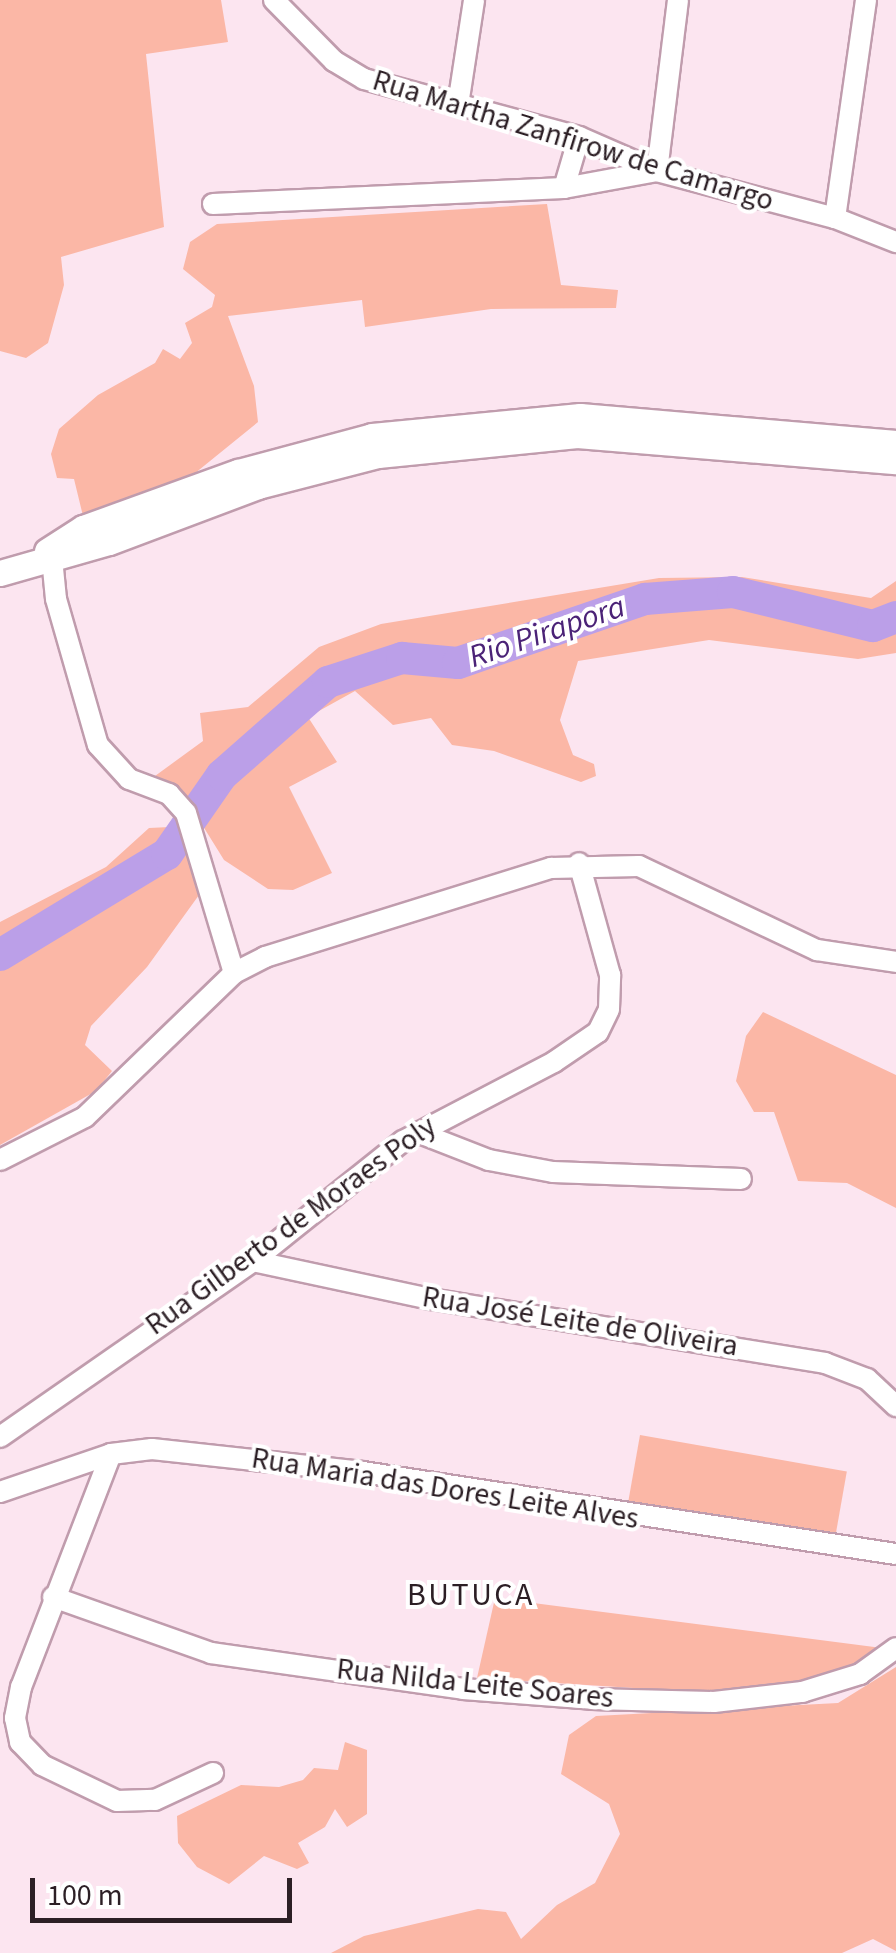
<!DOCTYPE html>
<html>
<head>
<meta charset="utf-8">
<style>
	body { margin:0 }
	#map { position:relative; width:896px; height:1953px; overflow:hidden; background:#fce5f0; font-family:"Source Sans 3",sans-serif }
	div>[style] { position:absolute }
	.green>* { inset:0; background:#fbb7a6; transform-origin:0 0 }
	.river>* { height:32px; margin:-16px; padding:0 16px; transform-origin:16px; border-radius:16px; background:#bb9fe8 }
	.roads { filter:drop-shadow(2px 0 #c09cad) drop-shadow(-2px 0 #c09cad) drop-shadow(0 2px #c09cad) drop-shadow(0 -2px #c09cad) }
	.minor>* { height:20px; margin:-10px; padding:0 10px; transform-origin:10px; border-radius:10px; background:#fff }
	.major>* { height:25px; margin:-12.5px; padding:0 12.5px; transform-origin:12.5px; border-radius:12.5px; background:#fff }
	span { translate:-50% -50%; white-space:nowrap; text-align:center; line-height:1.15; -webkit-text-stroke:8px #fff; paint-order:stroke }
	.street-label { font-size:30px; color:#2c1f25 }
	.water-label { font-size:32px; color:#4b2377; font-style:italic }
	.neighbourhood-label { font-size:32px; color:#2c1f25; letter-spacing:2.5px }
	.scale { position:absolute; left:30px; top:1878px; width:262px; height:45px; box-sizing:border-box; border:5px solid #2c1f25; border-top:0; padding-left:12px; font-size:30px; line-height:35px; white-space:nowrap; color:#2c1f25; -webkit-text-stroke:8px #fff; paint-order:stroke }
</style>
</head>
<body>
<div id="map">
	<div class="green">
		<div style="clip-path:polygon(0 0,221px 0,228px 42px,146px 54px,164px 227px,61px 257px,64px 285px,48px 343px,26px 358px,0 351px)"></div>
		<div style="clip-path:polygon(547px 204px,561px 285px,618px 290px,616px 308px,491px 309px,365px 327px,362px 300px,228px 316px,254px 386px,258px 422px,194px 474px,83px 516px,74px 479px,57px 478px,51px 454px,59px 429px,98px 395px,155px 363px,163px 349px,180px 359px,192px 343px,185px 323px,212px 307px,215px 295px,183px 269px,190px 242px,217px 224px)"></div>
		<div style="clip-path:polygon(742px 577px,871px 598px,896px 581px,896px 653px,858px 659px,709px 640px,578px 661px,560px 720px,573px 755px,594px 764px,596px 776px,581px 782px,494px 751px,452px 745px,431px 718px,393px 725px,355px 691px,308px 717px,337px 762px,289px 787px,332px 873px,293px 890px,268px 889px,224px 860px,188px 802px,155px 776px,203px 741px,200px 713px,248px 707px,319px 647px,381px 624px,659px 578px)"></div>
		<div style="clip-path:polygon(170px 827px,184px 838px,199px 895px,147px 967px,91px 1026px,85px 1045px,112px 1071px,96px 1091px,0 1145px,0 922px,106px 867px,149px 828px)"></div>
		<div style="clip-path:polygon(763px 1012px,896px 1075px,896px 1208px,847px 1183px,798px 1181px,774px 1112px,754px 1112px,736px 1081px,746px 1036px)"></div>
		<div style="left:640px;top:1435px;width:210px;height:72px;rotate:10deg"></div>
		<div style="clip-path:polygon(495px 1598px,882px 1648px,839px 1676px,696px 1692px,477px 1678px)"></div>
		<div style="clip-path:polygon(896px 1667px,896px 1951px,873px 1939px,842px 1953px,331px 1953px,364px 1936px,478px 1909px,506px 1912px,521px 1939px,557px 1905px,595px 1883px,620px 1834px,609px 1804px,561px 1774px,569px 1735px,596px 1716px,838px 1703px)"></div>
		<div style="clip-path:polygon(345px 1742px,367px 1750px,367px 1814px,347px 1827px,335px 1809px,325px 1827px,298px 1843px,309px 1863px,297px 1869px,264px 1856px,229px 1884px,197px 1867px,178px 1843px,177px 1816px,241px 1785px,279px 1787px,303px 1780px,314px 1768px,338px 1770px)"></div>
	</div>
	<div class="river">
		<div style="left:0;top:955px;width:195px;rotate:-31.2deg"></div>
		<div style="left:167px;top:854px;width:96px;rotate:-55.2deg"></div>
		<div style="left:222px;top:775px;width:141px;rotate:-41.3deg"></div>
		<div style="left:328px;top:682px;width:78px;rotate:-18deg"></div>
		<div style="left:402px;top:658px;width:56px;rotate:5.1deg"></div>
		<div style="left:458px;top:663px;width:198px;rotate:-18.9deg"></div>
		<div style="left:645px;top:599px;width:88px;rotate:-4.5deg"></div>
		<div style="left:733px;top:592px;width:144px;rotate:13.7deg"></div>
		<div style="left:873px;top:626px;width:25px;rotate:-21deg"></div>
	</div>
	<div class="roads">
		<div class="minor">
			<div style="left:274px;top:0;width:86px;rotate:45.5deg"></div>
			<div style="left:334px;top:61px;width:35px;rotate:31deg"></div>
			<div style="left:364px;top:79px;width:223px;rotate:15.1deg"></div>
			<div style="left:579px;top:137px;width:85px;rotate:23.6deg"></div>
			<div style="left:657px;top:171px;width:184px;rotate:14.8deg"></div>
			<div style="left:835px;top:218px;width:66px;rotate:21.5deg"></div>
			<div style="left:458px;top:105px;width:106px;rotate:-81.3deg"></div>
			<div style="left:564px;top:188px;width:53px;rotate:-73.6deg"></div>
			<div style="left:213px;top:204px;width:351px;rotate:-2.6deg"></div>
			<div style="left:564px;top:188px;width:95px;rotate:-10.4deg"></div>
			<div style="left:657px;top:171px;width:172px;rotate:-83deg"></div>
			<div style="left:835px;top:218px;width:220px;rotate:-81.9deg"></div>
			<div style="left:51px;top:548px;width:51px;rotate:84.4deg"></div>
			<div style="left:56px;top:599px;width:152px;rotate:74deg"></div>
			<div style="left:98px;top:745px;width:46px;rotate:47.6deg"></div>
			<div style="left:129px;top:779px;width:43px;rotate:20.6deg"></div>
			<div style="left:169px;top:794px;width:25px;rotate:48deg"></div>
			<div style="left:186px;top:813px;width:167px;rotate:73.3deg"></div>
			<div style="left:417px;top:1132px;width:77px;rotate:21.3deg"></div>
			<div style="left:489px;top:1160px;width:65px;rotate:10.6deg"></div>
			<div style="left:553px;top:1172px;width:188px;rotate:2.1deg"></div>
			<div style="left:0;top:1160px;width:95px;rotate:-26.8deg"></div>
			<div style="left:85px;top:1117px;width:207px;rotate:-44deg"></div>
			<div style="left:234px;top:973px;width:35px;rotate:-27deg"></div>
			<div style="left:265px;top:957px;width:300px;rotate:-17.3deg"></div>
			<div style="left:551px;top:868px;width:88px;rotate:-1.3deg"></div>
			<div style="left:639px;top:866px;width:197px;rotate:25.3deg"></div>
			<div style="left:817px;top:950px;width:80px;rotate:8.6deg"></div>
			<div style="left:253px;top:1261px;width:182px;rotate:12.1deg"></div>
			<div style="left:431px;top:1299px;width:399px;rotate:9.2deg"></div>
			<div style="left:825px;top:1363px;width:45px;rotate:20.9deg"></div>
			<div style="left:867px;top:1379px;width:40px;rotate:43deg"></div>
			<div style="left:0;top:1437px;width:308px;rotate:-34.8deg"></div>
			<div style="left:253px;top:1261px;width:192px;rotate:-38.7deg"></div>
			<div style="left:403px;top:1141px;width:170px;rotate:-27.6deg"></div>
			<div style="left:554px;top:1062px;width:53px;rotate:-34.3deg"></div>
			<div style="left:598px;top:1032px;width:25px;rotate:-64deg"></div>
			<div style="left:609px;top:1009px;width:34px;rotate:-88deg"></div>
			<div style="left:610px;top:975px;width:116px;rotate:-105.5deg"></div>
			<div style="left:111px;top:1454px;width:250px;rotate:111.1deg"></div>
			<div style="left:21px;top:1687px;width:32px;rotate:101deg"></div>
			<div style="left:15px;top:1718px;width:25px;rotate:78deg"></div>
			<div style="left:20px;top:1742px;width:32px;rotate:46deg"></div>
			<div style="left:42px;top:1765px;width:83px;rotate:25.6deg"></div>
			<div style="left:117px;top:1801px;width:38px;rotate:-2deg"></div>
			<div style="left:155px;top:1800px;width:64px;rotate:-25deg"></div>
			<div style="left:0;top:1492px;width:117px;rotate:-18.9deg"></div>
			<div style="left:111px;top:1454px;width:41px;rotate:-7deg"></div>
			<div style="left:152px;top:1449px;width:212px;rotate:6.2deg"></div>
			<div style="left:363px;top:1472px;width:539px;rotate:8.75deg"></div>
			<div style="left:53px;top:1597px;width:168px;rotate:19.5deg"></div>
			<div style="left:211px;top:1653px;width:255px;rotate:8.1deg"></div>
			<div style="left:463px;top:1689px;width:129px;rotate:4.4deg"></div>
			<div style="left:592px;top:1699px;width:122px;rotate:1.4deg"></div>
			<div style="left:714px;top:1702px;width:89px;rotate:-6.5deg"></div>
			<div style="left:802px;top:1692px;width:61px;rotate:-17.2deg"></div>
			<div style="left:860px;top:1674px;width:44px;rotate:-35.8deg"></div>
		</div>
		<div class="major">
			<div style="left:47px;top:551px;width:43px;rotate:-32.6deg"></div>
			<div style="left:83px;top:528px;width:165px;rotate:-19.9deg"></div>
			<div style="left:238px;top:472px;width:139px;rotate:-15deg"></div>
			<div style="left:372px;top:436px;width:209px;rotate:-5.5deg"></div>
			<div style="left:580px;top:416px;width:317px;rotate:4.9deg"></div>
			<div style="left:0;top:573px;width:113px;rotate:-15.9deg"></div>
			<div style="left:109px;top:542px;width:159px;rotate:-20.6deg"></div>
			<div style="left:258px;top:486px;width:124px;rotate:-14.5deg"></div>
			<div style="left:378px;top:455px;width:200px;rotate:-5.7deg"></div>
			<div style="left:577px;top:435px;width:320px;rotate:4.7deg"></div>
		</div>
	</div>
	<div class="street-label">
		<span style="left:573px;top:141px;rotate:17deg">Rua Martha Zanfirow de Camargo</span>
		<span style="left:291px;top:1226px;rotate:-36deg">Rua Gilberto de Moraes Poly</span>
		<span style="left:580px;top:1322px;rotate:9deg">Rua José Leite de Oliveira</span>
		<span style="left:445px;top:1489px;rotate:9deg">Rua Maria das Dores Leite Alves</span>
		<span style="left:475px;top:1684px;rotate:6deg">Rua Nilda Leite Soares</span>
	</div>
	<div class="water-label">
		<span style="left:547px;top:632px;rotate:-19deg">Rio Pirapora</span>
	</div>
	<div class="neighbourhood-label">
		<span style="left:471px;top:1595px">BUTUCA</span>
	</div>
	<div class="scale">100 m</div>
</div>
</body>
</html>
